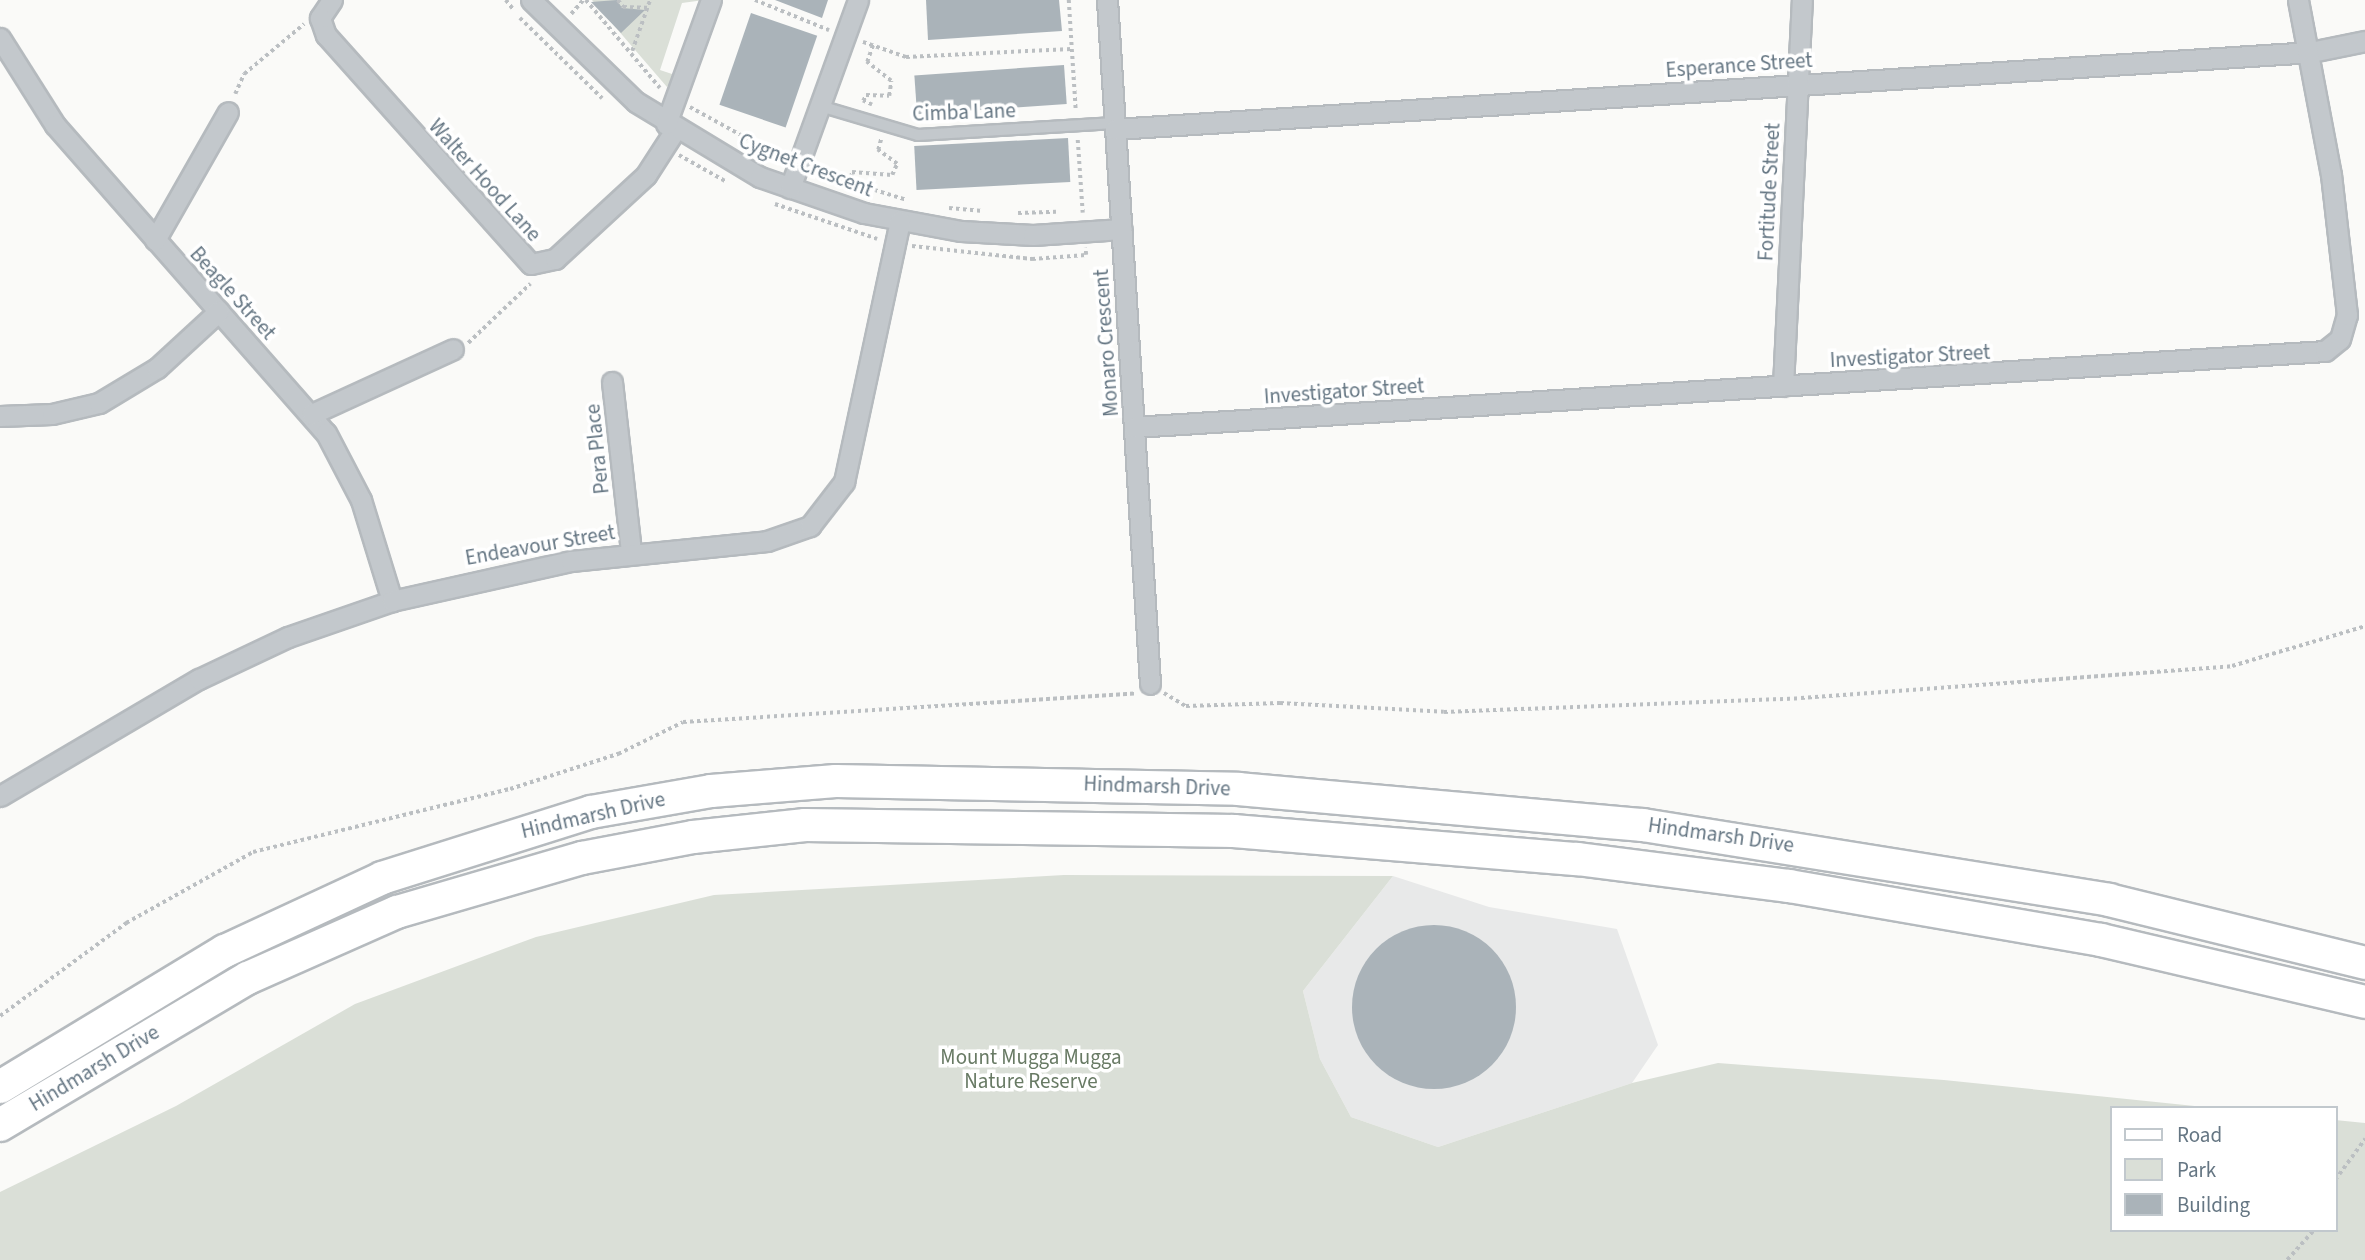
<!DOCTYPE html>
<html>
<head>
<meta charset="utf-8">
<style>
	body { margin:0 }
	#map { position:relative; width:2365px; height:1260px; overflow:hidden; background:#fafaf8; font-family:"Source Sans 3",sans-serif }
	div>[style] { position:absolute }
	.built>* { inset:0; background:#e8e9e9 }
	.green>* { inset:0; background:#dadfd7 }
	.building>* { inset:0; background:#aab3b9; transform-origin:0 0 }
	.round { border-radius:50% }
	.path>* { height:3.5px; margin-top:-1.75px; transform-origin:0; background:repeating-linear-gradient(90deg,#bbbfc2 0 3.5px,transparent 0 7px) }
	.roads { filter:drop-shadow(2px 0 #b5babe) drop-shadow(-2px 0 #b5babe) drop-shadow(0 2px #b5babe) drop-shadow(0 -2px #b5babe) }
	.service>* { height:10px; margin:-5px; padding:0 5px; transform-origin:5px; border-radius:5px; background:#c3c8cc }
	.minor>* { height:19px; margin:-9.5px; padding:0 9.5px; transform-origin:9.5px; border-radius:9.5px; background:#c3c8cc }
	.primary>* { height:32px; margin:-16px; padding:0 16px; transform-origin:16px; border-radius:16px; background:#fff }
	span { translate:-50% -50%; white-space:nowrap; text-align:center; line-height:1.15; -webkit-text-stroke:7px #fff; paint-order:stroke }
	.street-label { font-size:21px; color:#657683 }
	.park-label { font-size:21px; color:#687a64 }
	.legend { position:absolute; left:2110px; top:1106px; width:228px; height:126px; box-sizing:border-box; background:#fff; border:2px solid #c1c8cd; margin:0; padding:9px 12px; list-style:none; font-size:21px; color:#657683 }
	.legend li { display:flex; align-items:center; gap:14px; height:35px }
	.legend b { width:35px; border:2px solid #c1c8cd }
</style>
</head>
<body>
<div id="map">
	<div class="built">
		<div style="clip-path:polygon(1393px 876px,1489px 907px,1617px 929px,1658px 1045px,1632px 1083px,1438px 1147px,1351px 1117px,1320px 1059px,1303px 991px)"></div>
	</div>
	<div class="green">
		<div style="clip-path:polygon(592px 0,704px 0,682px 3px,660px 70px,675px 75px,667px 87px)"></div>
		<div style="clip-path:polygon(1064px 875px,1393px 876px,1303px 991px,1320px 1059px,1351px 1117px,1438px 1147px,1632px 1083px,1718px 1063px,1944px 1080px,2214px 1108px,2111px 1108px,2111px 1230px,2335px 1230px,2335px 1120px,2365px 1123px,2365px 1260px,0 1260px,0 1192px,176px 1106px,355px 1004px,536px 937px,714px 895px)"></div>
	</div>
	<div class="building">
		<div style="clip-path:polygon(617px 0,622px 8px,645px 10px,621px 33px,591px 2px)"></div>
		<div style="clip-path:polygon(775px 0,828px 0,822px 18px)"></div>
		<div style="clip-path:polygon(926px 0,1059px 0,1062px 31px,928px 40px)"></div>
		<div style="left:751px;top:13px;width:70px;height:97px;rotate:19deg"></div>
		<div style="left:1064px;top:65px;width:39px;height:150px;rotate:86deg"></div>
		<div style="left:1068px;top:138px;width:44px;height:154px;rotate:87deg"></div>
		<div class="round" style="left:1352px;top:925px;width:164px;height:164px"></div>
	</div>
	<div class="path">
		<div style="left:506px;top:0;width:11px;rotate:52deg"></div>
		<div style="left:586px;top:0;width:115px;rotate:49.9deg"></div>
		<div style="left:618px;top:0;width:9px;rotate:54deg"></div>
		<div style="left:623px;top:7px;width:24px;rotate:2deg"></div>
		<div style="left:755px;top:0;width:80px;rotate:22.1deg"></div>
		<div style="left:1069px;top:0;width:111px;rotate:86.4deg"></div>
		<div style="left:571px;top:14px;width:18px;rotate:-49deg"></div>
		<div style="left:520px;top:18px;width:115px;rotate:44.3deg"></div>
		<div style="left:863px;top:42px;width:46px;rotate:19.2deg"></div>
		<div style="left:906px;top:57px;width:166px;rotate:-2.8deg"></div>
		<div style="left:632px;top:51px;width:54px;rotate:-70.6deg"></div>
		<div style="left:235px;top:94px;width:22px;rotate:-66deg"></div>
		<div style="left:244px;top:74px;width:78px;rotate:-39.8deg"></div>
		<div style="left:872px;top:105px;width:10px;rotate:-156deg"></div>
		<div style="left:863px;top:101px;width:7px;rotate:-63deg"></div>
		<div style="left:866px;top:95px;width:23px;rotate:2deg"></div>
		<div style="left:889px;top:96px;width:15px;rotate:-82deg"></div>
		<div style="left:891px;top:81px;width:31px;rotate:-142deg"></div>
		<div style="left:867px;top:62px;width:18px;rotate:-71deg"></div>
		<div style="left:690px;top:107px;width:104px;rotate:28.8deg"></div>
		<div style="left:1078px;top:140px;width:73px;rotate:86.1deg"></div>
		<div style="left:679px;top:155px;width:55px;rotate:29.4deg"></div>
		<div style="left:814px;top:171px;width:97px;rotate:17.3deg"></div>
		<div style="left:849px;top:184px;width:12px;rotate:-76deg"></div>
		<div style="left:852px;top:172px;width:40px;rotate:4.3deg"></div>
		<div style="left:892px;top:175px;width:12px;rotate:-66deg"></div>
		<div style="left:897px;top:164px;width:24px;rotate:-144deg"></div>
		<div style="left:878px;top:150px;width:11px;rotate:-75deg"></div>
		<div style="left:775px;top:204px;width:108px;rotate:18.9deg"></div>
		<div style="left:949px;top:208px;width:34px;rotate:5deg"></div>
		<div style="left:1018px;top:213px;width:38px;rotate:-2deg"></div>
		<div style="left:912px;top:246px;width:121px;rotate:6.2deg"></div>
		<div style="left:1032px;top:259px;width:54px;rotate:-4.2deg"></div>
		<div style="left:1086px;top:255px;width:7px;rotate:-98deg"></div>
		<div style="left:468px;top:343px;width:86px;rotate:-43.6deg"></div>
		<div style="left:1164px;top:693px;width:26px;rotate:31deg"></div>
		<div style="left:1186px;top:706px;width:94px;rotate:-1.8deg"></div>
		<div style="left:1280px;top:703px;width:164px;rotate:3.1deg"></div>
		<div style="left:1444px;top:712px;width:357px;rotate:-2.2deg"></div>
		<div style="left:1801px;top:698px;width:432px;rotate:-4.2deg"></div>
		<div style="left:2232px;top:666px;width:139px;rotate:-16.7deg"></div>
		<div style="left:0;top:1016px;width:157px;rotate:-36.4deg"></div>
		<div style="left:126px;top:923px;width:145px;rotate:-29.2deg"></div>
		<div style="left:253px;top:852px;width:265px;rotate:-13.8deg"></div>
		<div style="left:510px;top:789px;width:114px;rotate:-18deg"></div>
		<div style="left:618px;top:754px;width:72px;rotate:-26.2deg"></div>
		<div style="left:683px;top:722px;width:452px;rotate:-3.6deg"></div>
		<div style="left:2335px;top:1180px;width:51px;rotate:-53.8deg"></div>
		<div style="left:2287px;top:1260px;width:40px;rotate:-48deg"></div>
	</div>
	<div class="roads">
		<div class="service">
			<div style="left:820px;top:106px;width:102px;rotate:16.5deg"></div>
			<div style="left:918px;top:135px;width:197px;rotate:-3.5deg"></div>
		</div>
		<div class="minor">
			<div style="left:332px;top:0;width:22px;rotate:124deg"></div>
			<div style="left:320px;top:18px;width:18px;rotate:71deg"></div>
			<div style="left:326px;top:35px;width:307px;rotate:48.2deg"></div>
			<div style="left:531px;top:264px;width:25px;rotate:-12deg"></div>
			<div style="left:555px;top:259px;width:124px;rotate:-42.7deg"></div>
			<div style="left:646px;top:175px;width:54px;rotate:-57.2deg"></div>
			<div style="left:531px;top:0;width:146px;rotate:44.2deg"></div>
			<div style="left:636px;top:102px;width:145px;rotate:31.2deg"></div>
			<div style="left:760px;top:177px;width:110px;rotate:19.1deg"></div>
			<div style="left:864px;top:213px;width:99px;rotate:10.5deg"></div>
			<div style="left:961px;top:231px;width:72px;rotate:3.2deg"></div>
			<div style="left:1033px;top:235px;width:89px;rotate:-3.9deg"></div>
			<div style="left:1107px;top:0;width:685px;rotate:86.4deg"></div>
			<div style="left:0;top:38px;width:103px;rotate:57.7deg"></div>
			<div style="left:55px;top:125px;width:410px;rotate:48.7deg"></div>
			<div style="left:326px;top:433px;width:76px;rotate:62.4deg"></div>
			<div style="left:361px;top:500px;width:106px;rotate:72.9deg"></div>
			<div style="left:666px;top:124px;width:132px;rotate:-70.1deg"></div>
			<div style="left:1115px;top:129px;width:1198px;rotate:-3.68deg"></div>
			<div style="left:2311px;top:52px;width:55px;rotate:-11.5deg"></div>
			<div style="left:790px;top:188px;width:200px;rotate:-70.1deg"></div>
			<div style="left:155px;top:240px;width:147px;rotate:-60.3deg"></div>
			<div style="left:612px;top:382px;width:171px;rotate:83.6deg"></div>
			<div style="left:1783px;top:386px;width:386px;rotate:-87.2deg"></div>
			<div style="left:312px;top:414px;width:155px;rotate:-24.7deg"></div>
			<div style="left:0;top:416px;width:52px;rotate:-2.2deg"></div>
			<div style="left:52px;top:414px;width:48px;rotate:-13.2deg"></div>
			<div style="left:99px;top:403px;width:68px;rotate:-31.1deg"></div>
			<div style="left:157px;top:368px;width:84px;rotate:-42.6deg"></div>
			<div style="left:1134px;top:427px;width:1193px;rotate:-3.65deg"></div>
			<div style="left:2325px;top:351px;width:19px;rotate:-39deg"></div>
			<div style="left:2340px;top:339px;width:25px;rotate:-74deg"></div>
			<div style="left:2347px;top:315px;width:141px;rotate:-96.5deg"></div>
			<div style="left:2331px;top:175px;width:178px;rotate:-100.7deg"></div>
			<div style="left:0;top:796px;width:231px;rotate:-30.5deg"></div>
			<div style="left:199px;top:679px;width:98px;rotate:-25.3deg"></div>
			<div style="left:288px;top:637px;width:110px;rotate:-19.1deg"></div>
			<div style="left:392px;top:601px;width:183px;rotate:-12.6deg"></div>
			<div style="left:571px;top:561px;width:197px;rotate:-5.8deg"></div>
			<div style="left:767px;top:541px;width:46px;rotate:-19.2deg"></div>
			<div style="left:810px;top:526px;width:56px;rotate:-52.3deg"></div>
			<div style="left:844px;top:482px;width:267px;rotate:-77.9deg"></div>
		</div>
		<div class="primary">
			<div style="left:0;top:1087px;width:263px;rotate:-31.2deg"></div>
			<div style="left:225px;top:951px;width:173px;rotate:-24.9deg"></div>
			<div style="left:382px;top:878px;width:219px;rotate:-17.5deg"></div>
			<div style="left:591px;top:812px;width:122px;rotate:-9.9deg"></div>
			<div style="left:711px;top:791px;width:125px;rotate:-4.6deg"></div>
			<div style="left:836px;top:781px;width:402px;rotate:1.1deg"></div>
			<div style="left:1238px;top:789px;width:407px;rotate:5.1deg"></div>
			<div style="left:1643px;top:825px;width:472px;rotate:9.1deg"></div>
			<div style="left:2109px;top:900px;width:264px;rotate:13.8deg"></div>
			<div style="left:0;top:1125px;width:288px;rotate:-30.7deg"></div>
			<div style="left:248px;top:978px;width:163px;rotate:-23.9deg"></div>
			<div style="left:397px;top:912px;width:193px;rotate:-16.3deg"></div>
			<div style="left:582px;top:858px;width:113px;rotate:-10.7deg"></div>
			<div style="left:693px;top:837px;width:113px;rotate:-6.1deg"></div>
			<div style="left:805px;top:825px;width:429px;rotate:0.8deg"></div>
			<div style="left:1234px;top:831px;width:344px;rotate:4.7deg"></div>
			<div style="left:1577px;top:859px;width:214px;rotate:7.3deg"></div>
			<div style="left:1789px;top:886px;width:317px;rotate:9.8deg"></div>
			<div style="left:2101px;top:940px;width:271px;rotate:13.2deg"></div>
		</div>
	</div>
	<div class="street-label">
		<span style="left:1739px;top:65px;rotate:-4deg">Esperance Street</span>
		<span style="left:964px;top:112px;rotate:-2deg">Cimba Lane</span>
		<span style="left:806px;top:165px;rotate:21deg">Cygnet Crescent</span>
		<span style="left:485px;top:180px;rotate:48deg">Walter Hood Lane</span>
		<span style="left:1769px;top:192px;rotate:-87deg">Fortitude Street</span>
		<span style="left:233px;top:293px;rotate:48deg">Beagle Street</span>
		<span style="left:1106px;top:343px;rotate:-94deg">Monaro Crescent</span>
		<span style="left:1910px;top:356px;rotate:-3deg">Investigator Street</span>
		<span style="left:1344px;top:391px;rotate:-4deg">Investigator Street</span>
		<span style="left:597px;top:449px;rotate:-96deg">Pera Place</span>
		<span style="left:540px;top:545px;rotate:-10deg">Endeavour Street</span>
		<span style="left:1157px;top:786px;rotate:2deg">Hindmarsh Drive</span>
		<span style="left:593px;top:815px;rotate:-13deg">Hindmarsh Drive</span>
		<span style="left:1721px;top:835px;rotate:8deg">Hindmarsh Drive</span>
		<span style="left:94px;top:1068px;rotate:-31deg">Hindmarsh Drive</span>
	</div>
	<div class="park-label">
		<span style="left:1031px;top:1069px">Mount Mugga Mugga<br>Nature Reserve</span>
	</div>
	<ul class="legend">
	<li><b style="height:9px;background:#fff"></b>Road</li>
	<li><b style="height:19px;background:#dadfd7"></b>Park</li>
	<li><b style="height:19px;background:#aab3b9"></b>Building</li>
	</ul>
</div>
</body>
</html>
